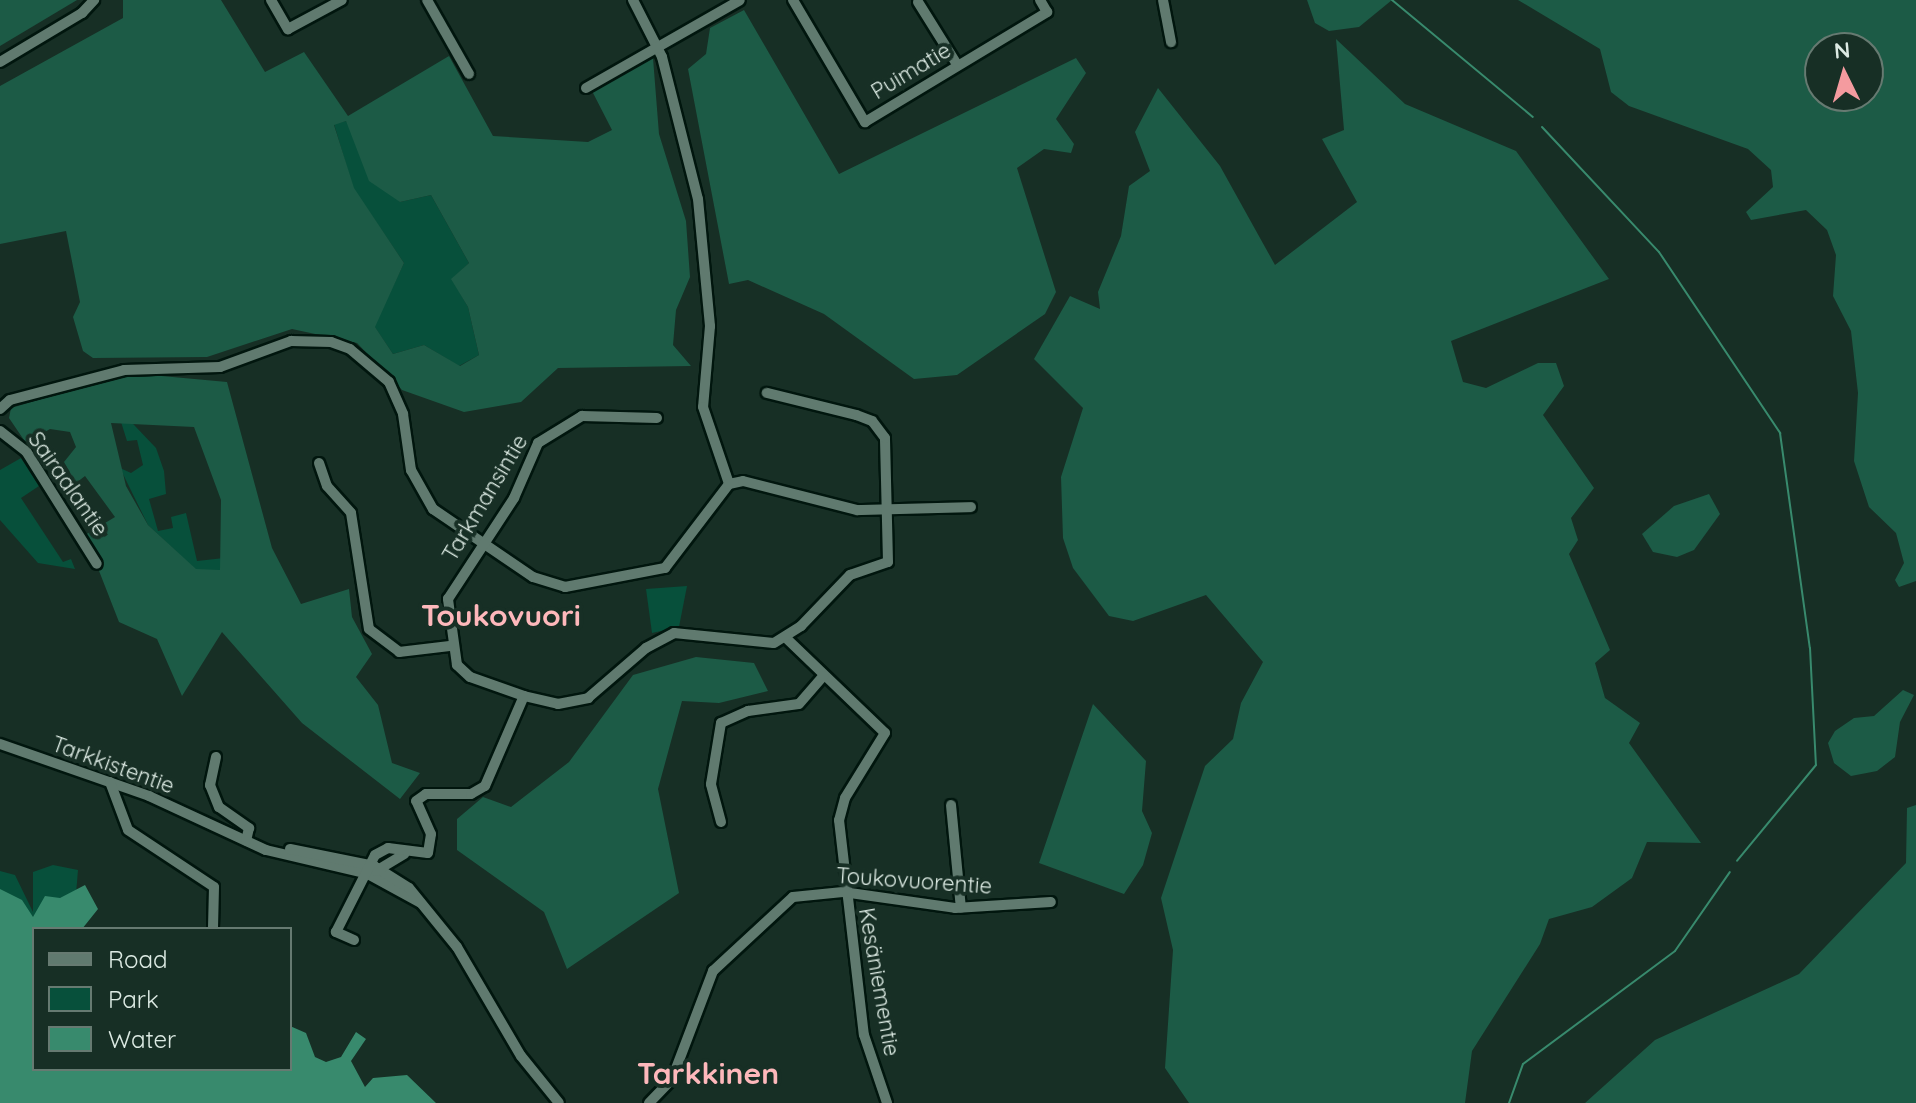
<!DOCTYPE html>
<html>
<head>
<meta charset="utf-8">
<style>
	body { margin:0 }
	#map { position:relative; width:1916px; height:1103px; overflow:hidden; background:#172f25; font-family:Quicksand,sans-serif }
	div>[style] { position:absolute }
	.green>* { inset:0; background:#07503b }
	.forest>* { inset:0; background:#1c5b46 }
	.water>* { inset:0; background:#388a6d }
	.stream>* { height:2px; margin:-1px; padding:0 1px; transform-origin:1px; border-radius:1px; background:#388a6d }
	.roads { filter:drop-shadow(2px 0 #01160e) drop-shadow(-2px 0 #01160e) drop-shadow(0 2px #01160e) drop-shadow(0 -2px #01160e) }
	.minor>* { height:10px; margin:-5px; padding:0 5px; transform-origin:5px; border-radius:5px; background:#607a6f }
	span { translate:-50% -50%; white-space:nowrap; text-align:center; line-height:1.15; -webkit-text-stroke:8px #172f25; paint-order:stroke }
	.street-label { font-size:22px; color:#dceae3 }
	.district-label { font-size:30px; color:#fdb8bb; font-weight:700 }
	.legend { position:absolute; left:32px; top:927px; width:260px; height:144px; box-sizing:border-box; background:#172f25; border:2px solid #667a71; margin:0; padding:10px 14px; list-style:none; font-size:24px; color:#dceae3 }
	.legend li { display:flex; align-items:center; gap:16px; height:40px }
	.legend b { width:40px; border:2px solid #667a71 }
	.north { position:absolute; left:1804px; top:32px; width:80px; height:80px; box-sizing:border-box; background:#172f25; border:2px solid #667a71; border-radius:50%; rotate:355deg; font-size:22px; font-weight:700; line-height:32px; text-align:center; color:#dceae3 }
	.north::after { content:''; display:block; margin:auto; width:28px; height:36px; background:#f49b9f; clip-path:polygon(50% 0,100% 100%,50% 72%,0 100%) }
</style>
</head>
<body>
<div id="map">
	<div class="green">
		<div style="clip-path:polygon(346px 121px,400px 202px,431px 195px,469px 263px,452px 279px,468px 307px,479px 355px,459px 366px,424px 345px,393px 354px,374px 326px,404px 263px,353px 188px,334px 124px)"></div>
		<div style="clip-path:polygon(116px 406px,156px 448px,164px 471px,166px 494px,149px 499px,158px 531px,173px 528px,171px 517px,186px 513px,197px 561px,224px 558px,220px 570px,196px 570px,148px 525px,120px 468px,131px 473px,143px 465px,137px 440px,127px 441px)"></div>
		<div style="clip-path:polygon(21px 458px,39px 486px,21px 498px,63px 562px,71px 559px,75px 569px,38px 563px,0 520px,0 470px)"></div>
		<div style="clip-path:polygon(687px 586px,679px 627px,652px 633px,646px 589px)"></div>
		<div style="clip-path:polygon(53px 865px,78px 870px,76px 894px,0 950px,0 871px,15px 875px,33px 912px,33px 872px)"></div>
	</div>
	<div class="forest">
		<div style="clip-path:polygon(0 0,77px 0,0 46px)"></div>
		<div style="clip-path:polygon(evenodd,123px 0,221px 0,265px 72px,304px 52px,348px 116px,449px 56px,493px 136px,588px 142px,612px 130px,592px 91px,653px 58px,659px 134px,686px 221px,690px 277px,676px 310px,673px 345px,691px 366px,558px 368px,521px 402px,464px 412px,402px 390px,357px 343px,292px 329px,207px 357px,93px 358px,83px 351px,73px 317px,80px 302px,66px 231px,0 244px,0 86px,123px 18px,123px 0,346px 121px,369px 181px,400px 202px,431px 195px,469px 263px,451px 279px,468px 307px,479px 355px,460px 366px,424px 345px,393px 354px,375px 327px,404px 263px,354px 188px,334px 125px,346px 121px)"></div>
		<div style="clip-path:polygon(1307px 0,1392px 0,1359px 27px,1329px 31px,1315px 23px)"></div>
		<div style="clip-path:polygon(evenodd,1518px 0,1916px 0,1916px 581px,1899px 587px,1895px 580px,1904px 563px,1896px 533px,1869px 507px,1854px 461px,1858px 393px,1851px 331px,1833px 296px,1836px 255px,1827px 230px,1806px 210px,1751px 220px,1746px 212px,1773px 187px,1771px 170px,1748px 149px,1629px 106px,1611px 92px,1600px 49px,1518px 0,1820px 48px,1868px 48px,1868px 96px,1820px 96px,1820px 48px)"></div>
		<div style="clip-path:polygon(744px 10px,839px 174px,1076px 58px,1086px 73px,1056px 119px,1074px 144px,1071px 153px,1044px 149px,1017px 168px,1056px 292px,1045px 314px,957px 375px,914px 379px,824px 314px,748px 280px,729px 284px,688px 69px,706px 54px,710px 28px)"></div>
		<div style="clip-path:polygon(1336px 39px,1405px 104px,1516px 151px,1609px 279px,1451px 341px,1463px 382px,1486px 388px,1538px 363px,1556px 363px,1564px 386px,1543px 415px,1594px 488px,1571px 518px,1578px 540px,1569px 554px,1610px 650px,1595px 663px,1605px 698px,1640px 723px,1629px 743px,1701px 843px,1647px 842px,1632px 878px,1592px 907px,1549px 919px,1540px 944px,1472px 1051px,1465px 1103px,1189px 1103px,1165px 1068px,1173px 950px,1161px 898px,1205px 766px,1233px 739px,1241px 703px,1263px 662px,1206px 595px,1133px 621px,1109px 616px,1073px 568px,1063px 538px,1061px 477px,1083px 408px,1034px 359px,1070px 296px,1100px 309px,1098px 292px,1121px 236px,1129px 186px,1150px 171px,1135px 132px,1158px 88px,1220px 166px,1275px 265px,1357px 202px,1322px 139px,1344px 130px)"></div>
		<div style="clip-path:polygon(evenodd,129px 373px,227px 382px,272px 548px,301px 604px,349px 589px,352px 617px,372px 654px,356px 677px,378px 705px,392px 763px,420px 773px,400px 799px,302px 723px,222px 632px,182px 696px,157px 639px,119px 622px,85px 535px,115px 517px,85px 476px,76px 483px,64px 462px,76px 447px,70px 432px,50px 429px,26px 443px,9px 418px,11px 408px,129px 373px,111px 423px,194px 427px,221px 500px,220px 570px,196px 569px,148px 525px,126px 486px,111px 423px)"></div>
		<div style="clip-path:polygon(1709px 494px,1720px 514px,1694px 550px,1677px 557px,1653px 552px,1642px 534px,1674px 506px)"></div>
		<div style="clip-path:polygon(696px 657px,754px 663px,768px 691px,719px 703px,682px 701px,658px 789px,679px 893px,567px 969px,544px 912px,457px 850px,457px 819px,483px 797px,511px 807px,569px 762px,633px 675px)"></div>
		<div style="clip-path:polygon(1903px 690px,1914px 695px,1900px 722px,1895px 757px,1877px 771px,1851px 776px,1834px 763px,1828px 743px,1835px 731px,1854px 718px,1874px 716px)"></div>
		<div style="clip-path:polygon(1093px 704px,1146px 761px,1142px 811px,1152px 833px,1143px 865px,1124px 894px,1039px 863px)"></div>
		<div style="clip-path:polygon(1916px 805px,1916px 1103px,1585px 1103px,1655px 1040px,1799px 974px,1906px 863px,1907px 808px)"></div>
	</div>
	<div class="water">
		<div style="clip-path:polygon(85px 885px,98px 909px,82px 929px,34px 929px,34px 1069px,290px 1069px,290px 1026px,306px 1033px,315px 1057px,326px 1062px,341px 1057px,356px 1032px,366px 1039px,351px 1061px,365px 1087px,373px 1078px,407px 1075px,436px 1103px,0 1103px,0 889px,22px 900px,33px 917px,45px 896px,60px 898px)"></div>
	</div>
	<div class="stream">
		<div style="left:1392px;top:0;width:183px;rotate:39.7deg"></div>
		<div style="left:1542px;top:127px;width:171px;rotate:46.9deg"></div>
		<div style="left:1659px;top:252px;width:218px;rotate:56.2deg"></div>
		<div style="left:1780px;top:433px;width:217px;rotate:82.1deg"></div>
		<div style="left:1810px;top:648px;width:117px;rotate:87.1deg"></div>
		<div style="left:1816px;top:765px;width:124px;rotate:129.5deg"></div>
		<div style="left:1509px;top:1103px;width:41px;rotate:-70.3deg"></div>
		<div style="left:1523px;top:1064px;width:189px;rotate:-36.6deg"></div>
		<div style="left:1675px;top:951px;width:96px;rotate:-55.2deg"></div>
	</div>
	<div class="roads">
		<div class="minor">
			<div style="left:271px;top:0;width:34px;rotate:60deg"></div>
			<div style="left:288px;top:29px;width:61px;rotate:-28.2deg"></div>
			<div style="left:427px;top:0;width:85px;rotate:60.4deg"></div>
			<div style="left:633px;top:0;width:64px;rotate:63deg"></div>
			<div style="left:662px;top:57px;width:146px;rotate:75.8deg"></div>
			<div style="left:698px;top:199px;width:128px;rotate:84.6deg"></div>
			<div style="left:710px;top:326px;width:81px;rotate:94.9deg"></div>
			<div style="left:703px;top:407px;width:81px;rotate:71.3deg"></div>
			<div style="left:793px;top:0;width:142px;rotate:59.5deg"></div>
			<div style="left:865px;top:122px;width:213px;rotate:-31.1deg"></div>
			<div style="left:1047px;top:12px;width:14px;rotate:-120deg"></div>
			<div style="left:1163px;top:0;width:43px;rotate:79.2deg"></div>
			<div style="left:918px;top:2px;width:75px;rotate:58deg"></div>
			<div style="left:0;top:62px;width:96px;rotate:-30.9deg"></div>
			<div style="left:82px;top:13px;width:18px;rotate:-47deg"></div>
			<div style="left:586px;top:88px;width:177px;rotate:-29.7deg"></div>
			<div style="left:0;top:409px;width:13px;rotate:-42deg"></div>
			<div style="left:10px;top:400px;width:118px;rotate:-14.7deg"></div>
			<div style="left:124px;top:370px;width:96px;rotate:-1.8deg"></div>
			<div style="left:220px;top:367px;width:76px;rotate:-20.1deg"></div>
			<div style="left:291px;top:341px;width:40px;rotate:1.4deg"></div>
			<div style="left:331px;top:342px;width:20px;rotate:20deg"></div>
			<div style="left:350px;top:349px;width:51px;rotate:40.2deg"></div>
			<div style="left:389px;top:382px;width:35px;rotate:66deg"></div>
			<div style="left:403px;top:414px;width:57px;rotate:81.9deg"></div>
			<div style="left:411px;top:470px;width:45px;rotate:60.6deg"></div>
			<div style="left:433px;top:509px;width:121px;rotate:34.2deg"></div>
			<div style="left:533px;top:577px;width:34px;rotate:17deg"></div>
			<div style="left:565px;top:587px;width:102px;rotate:-10.8deg"></div>
			<div style="left:665px;top:568px;width:106px;rotate:-52.7deg"></div>
			<div style="left:729px;top:484px;width:14px;rotate:-12deg"></div>
			<div style="left:743px;top:481px;width:118px;rotate:14.3deg"></div>
			<div style="left:857px;top:510px;width:114px;rotate:-1.5deg"></div>
			<div style="left:0;top:431px;width:33px;rotate:38deg"></div>
			<div style="left:26px;top:451px;width:133px;rotate:57.9deg"></div>
			<div style="left:319px;top:463px;width:24px;rotate:71deg"></div>
			<div style="left:327px;top:486px;width:36px;rotate:48deg"></div>
			<div style="left:351px;top:513px;width:117px;rotate:81.2deg"></div>
			<div style="left:369px;top:629px;width:38px;rotate:37deg"></div>
			<div style="left:399px;top:652px;width:51px;rotate:-6.7deg"></div>
			<div style="left:786px;top:638px;width:137px;rotate:43.8deg"></div>
			<div style="left:885px;top:733px;width:76px;rotate:121.6deg"></div>
			<div style="left:845px;top:798px;width:23px;rotate:105deg"></div>
			<div style="left:839px;top:820px;width:216px;rotate:83.4deg"></div>
			<div style="left:864px;top:1035px;width:72px;rotate:71.3deg"></div>
			<div style="left:524px;top:696px;width:57px;rotate:-160.6deg"></div>
			<div style="left:470px;top:677px;width:18px;rotate:-137deg"></div>
			<div style="left:457px;top:665px;width:67px;rotate:-97.8deg"></div>
			<div style="left:448px;top:599px;width:121px;rotate:-56.8deg"></div>
			<div style="left:514px;top:498px;width:60px;rotate:-66.4deg"></div>
			<div style="left:538px;top:443px;width:52px;rotate:-31.5deg"></div>
			<div style="left:582px;top:416px;width:75px;rotate:1.5deg"></div>
			<div style="left:0;top:744px;width:158px;rotate:19.2deg"></div>
			<div style="left:149px;top:796px;width:129px;rotate:24.8deg"></div>
			<div style="left:266px;top:850px;width:105px;rotate:13.2deg"></div>
			<div style="left:368px;top:874px;width:60px;rotate:28.7deg"></div>
			<div style="left:216px;top:757px;width:29px;rotate:102deg"></div>
			<div style="left:210px;top:785px;width:24px;rotate:68deg"></div>
			<div style="left:219px;top:807px;width:37px;rotate:35deg"></div>
			<div style="left:249px;top:828px;width:13px;rotate:103deg"></div>
			<div style="left:110px;top:782px;width:51px;rotate:69.4deg"></div>
			<div style="left:128px;top:830px;width:103px;rotate:33.5deg"></div>
			<div style="left:214px;top:887px;width:42px;rotate:91.4deg"></div>
			<div style="left:951px;top:805px;width:103px;rotate:84.5deg"></div>
			<div style="left:721px;top:822px;width:39px;rotate:-105deg"></div>
			<div style="left:711px;top:784px;width:62px;rotate:-80.7deg"></div>
			<div style="left:721px;top:723px;width:30px;rotate:-24deg"></div>
			<div style="left:748px;top:711px;width:51px;rotate:-7.8deg"></div>
			<div style="left:799px;top:704px;width:37px;rotate:-49deg"></div>
			<div style="left:290px;top:849px;width:86px;rotate:11.4deg"></div>
			<div style="left:374px;top:866px;width:41px;rotate:32.2deg"></div>
			<div style="left:409px;top:888px;width:76px;rotate:50.9deg"></div>
			<div style="left:457px;top:947px;width:126px;rotate:59.6deg"></div>
			<div style="left:521px;top:1056px;width:60px;rotate:51deg"></div>
			<div style="left:376px;top:871px;width:33px;rotate:-31deg"></div>
			<div style="left:354px;top:940px;width:20px;rotate:-156deg"></div>
			<div style="left:336px;top:932px;width:86px;rotate:-63.1deg"></div>
			<div style="left:375px;top:855px;width:15px;rotate:-28deg"></div>
			<div style="left:388px;top:848px;width:40px;rotate:7.1deg"></div>
			<div style="left:428px;top:853px;width:19px;rotate:-81deg"></div>
			<div style="left:431px;top:834px;width:36px;rotate:-114deg"></div>
			<div style="left:416px;top:801px;width:12px;rotate:-35deg"></div>
			<div style="left:426px;top:794px;width:45px"></div>
			<div style="left:471px;top:794px;width:16px;rotate:-30deg"></div>
			<div style="left:485px;top:786px;width:98px;rotate:-66.6deg"></div>
			<div style="left:524px;top:696px;width:35px;rotate:13deg"></div>
			<div style="left:558px;top:704px;width:31px;rotate:-11deg"></div>
			<div style="left:588px;top:698px;width:77px;rotate:-40.8deg"></div>
			<div style="left:646px;top:648px;width:32px;rotate:-28deg"></div>
			<div style="left:674px;top:633px;width:100px;rotate:5.7deg"></div>
			<div style="left:774px;top:643px;width:32px;rotate:-32deg"></div>
			<div style="left:801px;top:626px;width:71px;rotate:-46.1deg"></div>
			<div style="left:850px;top:575px;width:40px;rotate:-18.9deg"></div>
			<div style="left:888px;top:562px;width:124px;rotate:-91.4deg"></div>
			<div style="left:885px;top:438px;width:21px;rotate:-127deg"></div>
			<div style="left:872px;top:421px;width:17px;rotate:-159deg"></div>
			<div style="left:856px;top:415px;width:92px;rotate:-166.1deg"></div>
			<div style="left:649px;top:1103px;width:33px;rotate:-46deg"></div>
			<div style="left:672px;top:1079px;width:116px;rotate:-69.2deg"></div>
			<div style="left:713px;top:971px;width:109px;rotate:-42.8deg"></div>
			<div style="left:793px;top:897px;width:50px;rotate:-5.7deg"></div>
			<div style="left:843px;top:892px;width:113px;rotate:8.1deg"></div>
			<div style="left:955px;top:908px;width:96px;rotate:-3.6deg"></div>
		</div>
	</div>
	<div class="street-label">
		<span style="left:911px;top:71px;rotate:-31deg">Puimatie</span>
		<span style="left:68px;top:484px;rotate:55deg">Sairaalantie</span>
		<span style="left:485px;top:498px;rotate:-59deg">Tarkmansintie</span>
		<span style="left:113px;top:765px;rotate:20deg">Tarkkistentie</span>
		<span style="left:914px;top:881px;rotate:4deg">Toukovuorentie</span>
		<span style="left:879px;top:982px;rotate:80deg">Kesäniementie</span>
	</div>
	<div class="district-label">
		<span style="left:501px;top:615px">Toukovuori</span>
		<span style="left:708px;top:1073px">Tarkkinen</span>
	</div>
	<ul class="legend">
	<li><b style="height:10px;background:#607a6f"></b>Road</li>
	<li><b style="height:22px;background:#07503b"></b>Park</li>
	<li><b style="height:22px;background:#388a6d"></b>Water</li>
	</ul>
	<div class="north">N</div>
</div>
</body>
</html>
